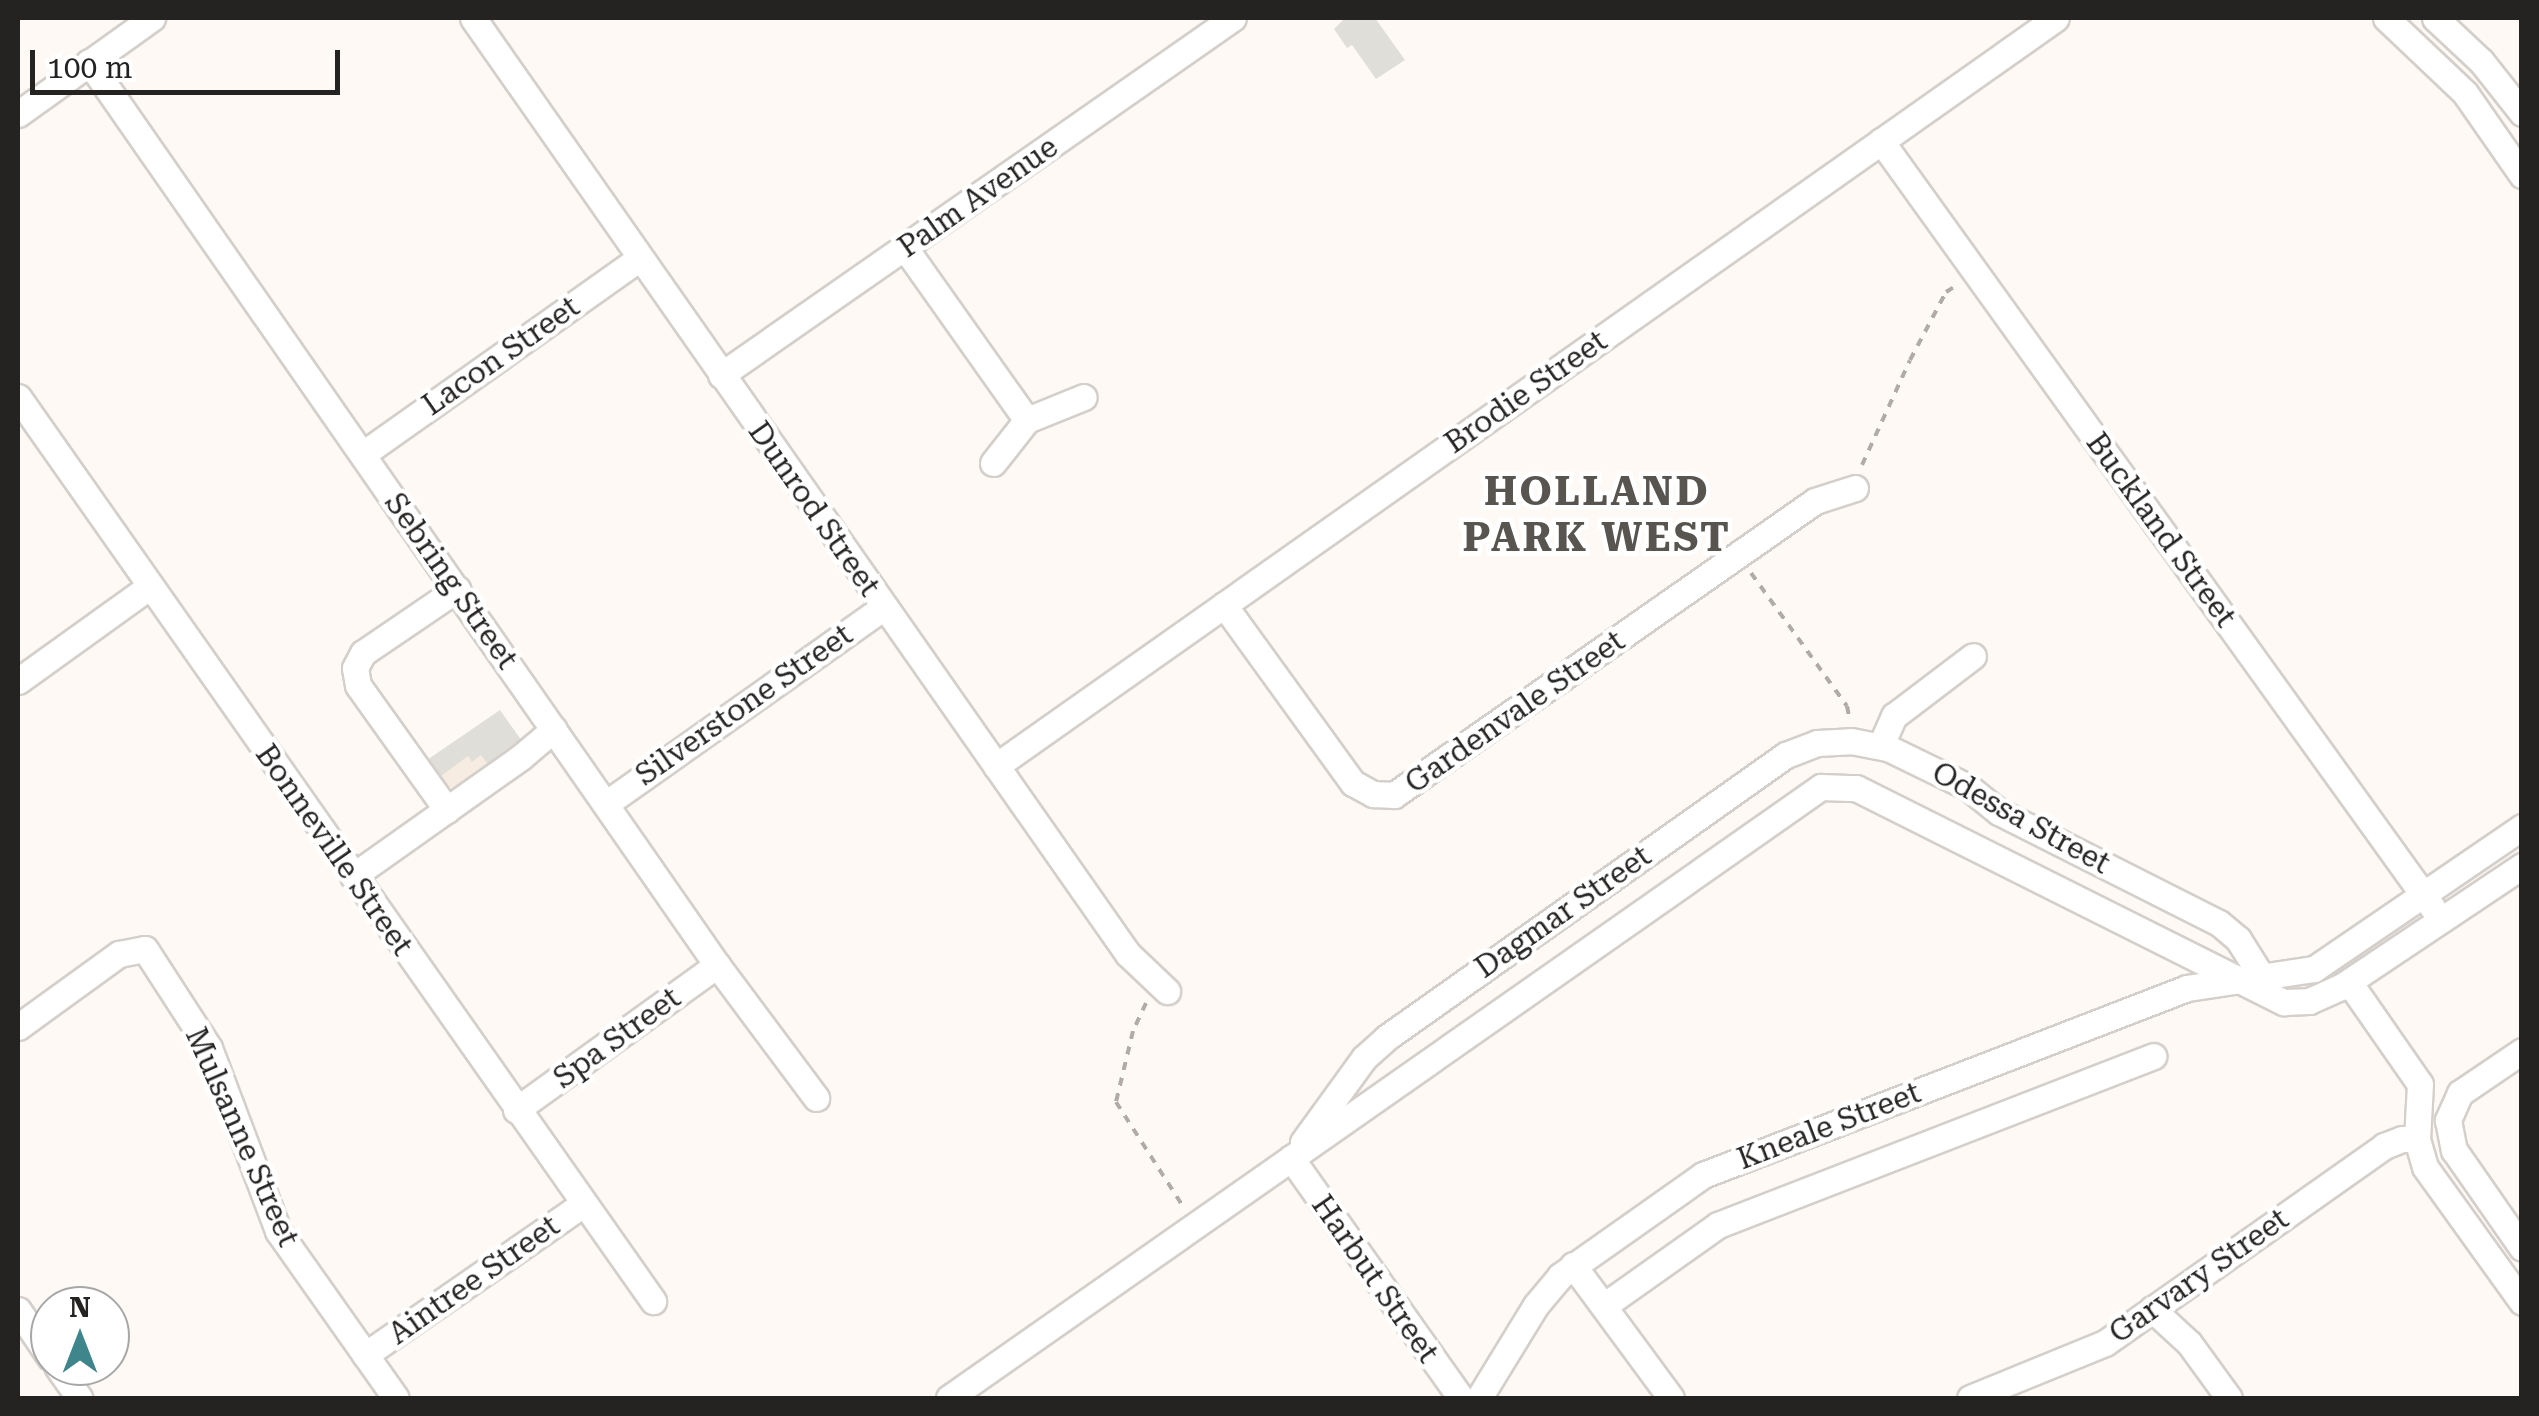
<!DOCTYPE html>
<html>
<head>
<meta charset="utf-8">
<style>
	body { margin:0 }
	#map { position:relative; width:2539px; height:1416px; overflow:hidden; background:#fef9f4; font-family:"Roboto Serif",serif }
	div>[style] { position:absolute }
	.built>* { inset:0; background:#f6ece1 }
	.building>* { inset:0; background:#e0ded8 }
	.path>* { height:4px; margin-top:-2px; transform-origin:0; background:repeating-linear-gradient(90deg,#afaba7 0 8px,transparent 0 16px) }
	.roads { filter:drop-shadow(2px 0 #d4cfca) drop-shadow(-2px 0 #d4cfca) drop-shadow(0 2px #d4cfca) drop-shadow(0 -2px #d4cfca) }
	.minor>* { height:25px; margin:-12.5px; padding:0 12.5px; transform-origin:12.5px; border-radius:12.5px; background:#fff }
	span { translate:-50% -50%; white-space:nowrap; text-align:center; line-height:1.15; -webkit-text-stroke:9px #fff; paint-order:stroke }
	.street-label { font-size:30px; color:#252322 }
	.district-label { font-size:40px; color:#585450; font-weight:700; letter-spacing:2.5px }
	.frame { position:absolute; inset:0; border:20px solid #252322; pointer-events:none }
	.north { position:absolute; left:30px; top:1286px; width:100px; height:100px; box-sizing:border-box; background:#fff; border:2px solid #a8a7a7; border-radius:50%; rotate:0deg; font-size:28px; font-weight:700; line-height:40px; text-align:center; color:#252322 }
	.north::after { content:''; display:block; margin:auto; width:35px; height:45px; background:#3e868c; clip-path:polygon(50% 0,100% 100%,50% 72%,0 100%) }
	.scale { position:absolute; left:30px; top:50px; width:310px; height:45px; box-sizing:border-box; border:5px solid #252322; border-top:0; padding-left:12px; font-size:30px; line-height:35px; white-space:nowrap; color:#252322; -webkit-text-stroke:8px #fff; paint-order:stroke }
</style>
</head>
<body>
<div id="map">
	<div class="built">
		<div style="clip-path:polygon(515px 750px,459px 788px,446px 787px,427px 760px)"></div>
	</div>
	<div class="building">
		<div style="clip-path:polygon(1345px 18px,1375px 18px,1405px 60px,1376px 79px,1352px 45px,1347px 48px,1334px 29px)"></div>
		<div style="clip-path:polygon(500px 710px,524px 744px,490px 767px,481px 755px,472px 762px,468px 756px,437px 779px,424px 762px)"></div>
	</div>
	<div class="path">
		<div style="left:1862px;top:465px;width:115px;rotate:-65.4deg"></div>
		<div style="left:1910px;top:360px;width:77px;rotate:-62.1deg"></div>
		<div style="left:1946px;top:292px;width:13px;rotate:-32deg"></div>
		<div style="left:1751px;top:573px;width:164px;rotate:54.2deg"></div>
		<div style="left:1847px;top:706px;width:15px;rotate:79deg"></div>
		<div style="left:1146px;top:1003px;width:31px;rotate:115deg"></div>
		<div style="left:1133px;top:1031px;width:73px;rotate:103.5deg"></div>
		<div style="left:1116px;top:1102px;width:126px;rotate:57.3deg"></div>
	</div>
	<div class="roads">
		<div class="minor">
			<div style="left:473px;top:18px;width:1142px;rotate:55.02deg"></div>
			<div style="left:1128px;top:954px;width:54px;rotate:43.5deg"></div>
			<div style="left:2386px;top:18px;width:109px;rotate:43.5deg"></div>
			<div style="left:2465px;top:93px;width:100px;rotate:55.2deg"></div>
			<div style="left:2435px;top:18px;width:63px;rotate:43.1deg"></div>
			<div style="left:2481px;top:61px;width:66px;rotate:51.7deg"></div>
			<div style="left:89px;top:62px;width:1100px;rotate:55.18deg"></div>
			<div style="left:717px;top:965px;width:166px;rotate:53.3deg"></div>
			<div style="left:18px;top:114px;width:165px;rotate:-35.6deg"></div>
			<div style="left:1881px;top:141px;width:944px;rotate:54.27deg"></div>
			<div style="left:905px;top:248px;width:211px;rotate:54.7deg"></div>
			<div style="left:721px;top:375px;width:624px;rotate:-34.89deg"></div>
			<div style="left:18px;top:397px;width:1105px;rotate:54.91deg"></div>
			<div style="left:363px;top:454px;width:339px;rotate:-35.3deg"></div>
			<div style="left:993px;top:463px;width:55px;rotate:-51.7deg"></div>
			<div style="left:1027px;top:420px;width:61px;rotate:-22deg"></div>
			<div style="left:1224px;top:605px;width:220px;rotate:54.1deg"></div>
			<div style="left:1353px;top:783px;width:23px;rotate:29deg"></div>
			<div style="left:1373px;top:794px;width:21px;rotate:3deg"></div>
			<div style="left:1394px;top:795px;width:513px;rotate:-34.93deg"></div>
			<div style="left:1815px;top:501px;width:42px;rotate:-18deg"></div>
			<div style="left:18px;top:681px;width:163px;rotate:-35.7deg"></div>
			<div style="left:1881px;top:745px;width:32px;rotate:-66deg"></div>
			<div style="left:1894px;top:716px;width:99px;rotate:-37.2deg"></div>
			<div style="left:996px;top:766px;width:1297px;rotate:-35.21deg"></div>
			<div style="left:607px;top:803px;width:337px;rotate:-35.3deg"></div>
			<div style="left:447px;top:810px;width:153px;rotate:-125.5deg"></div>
			<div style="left:358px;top:685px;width:17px;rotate:-100deg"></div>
			<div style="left:355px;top:668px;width:17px;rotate:-62deg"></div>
			<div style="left:363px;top:653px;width:114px;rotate:-34.2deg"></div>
			<div style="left:353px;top:876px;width:206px;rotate:-35.3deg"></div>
			<div style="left:521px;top:757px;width:43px;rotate:-40.3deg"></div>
			<div style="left:2349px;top:982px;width:124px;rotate:55.2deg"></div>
			<div style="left:2420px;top:1084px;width:55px;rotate:93.1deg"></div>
			<div style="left:2417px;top:1139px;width:29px;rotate:74deg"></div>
			<div style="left:2425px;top:1167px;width:166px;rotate:54.3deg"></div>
			<div style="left:18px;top:1027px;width:125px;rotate:-35.9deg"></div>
			<div style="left:119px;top:954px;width:26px;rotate:-11deg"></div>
			<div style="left:145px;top:949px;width:118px;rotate:57.1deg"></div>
			<div style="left:209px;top:1048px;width:196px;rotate:69.3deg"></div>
			<div style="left:278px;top:1231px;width:204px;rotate:54.8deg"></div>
			<div style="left:2522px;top:1051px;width:75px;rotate:145.9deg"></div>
			<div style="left:2460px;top:1093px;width:30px;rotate:114deg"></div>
			<div style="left:2448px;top:1120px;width:31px;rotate:79deg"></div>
			<div style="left:2454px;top:1150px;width:119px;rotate:55.2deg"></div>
			<div style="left:516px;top:1110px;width:248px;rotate:-35.8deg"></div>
			<div style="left:1303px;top:1142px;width:104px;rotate:-54deg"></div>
			<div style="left:1364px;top:1058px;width:30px;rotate:-42deg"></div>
			<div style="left:1386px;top:1038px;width:490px;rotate:-35.3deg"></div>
			<div style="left:1786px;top:755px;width:33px;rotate:-21deg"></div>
			<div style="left:1817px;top:743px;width:34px;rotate:-3deg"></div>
			<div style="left:1851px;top:741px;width:38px;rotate:11deg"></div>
			<div style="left:1888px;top:748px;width:89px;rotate:26deg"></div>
			<div style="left:1968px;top:787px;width:40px;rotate:39deg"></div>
			<div style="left:1999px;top:812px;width:246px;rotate:26.8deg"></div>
			<div style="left:2219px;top:923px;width:25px;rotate:40deg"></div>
			<div style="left:2238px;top:939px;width:41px;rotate:57.8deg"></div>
			<div style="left:1291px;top:1158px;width:294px;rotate:54.7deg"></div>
			<div style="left:1573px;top:1265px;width:165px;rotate:53.6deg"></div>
			<div style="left:1605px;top:1305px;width:138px;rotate:-35.3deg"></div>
			<div style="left:1718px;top:1225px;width:467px;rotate:-21.2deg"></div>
			<div style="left:2152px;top:1309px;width:50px;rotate:42.6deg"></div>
			<div style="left:2189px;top:1343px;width:68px;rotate:54deg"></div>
			<div style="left:18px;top:1310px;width:57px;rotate:55.8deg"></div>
			<div style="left:365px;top:1355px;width:265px;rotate:-34.7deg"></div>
			<div style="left:57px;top:1366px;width:39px;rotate:55deg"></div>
			<div style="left:949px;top:1398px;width:1065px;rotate:-35.02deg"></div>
			<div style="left:1821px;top:787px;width:35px;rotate:2deg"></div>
			<div style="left:1856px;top:788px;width:479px;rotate:26.6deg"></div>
			<div style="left:2284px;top:1002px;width:25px;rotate:-2deg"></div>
			<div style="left:2309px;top:1001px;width:35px;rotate:-24deg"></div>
			<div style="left:2341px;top:987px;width:218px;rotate:-33.8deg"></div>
			<div style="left:1479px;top:1398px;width:109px;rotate:-58.5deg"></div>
			<div style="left:1536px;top:1305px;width:38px;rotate:-50deg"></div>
			<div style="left:1560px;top:1276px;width:175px;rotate:-35.2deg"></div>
			<div style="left:1703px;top:1175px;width:519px;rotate:-21.12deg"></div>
			<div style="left:2187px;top:988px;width:128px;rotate:-8.5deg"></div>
			<div style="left:2314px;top:969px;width:252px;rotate:-34.3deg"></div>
			<div style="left:1970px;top:1398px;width:146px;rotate:-22.2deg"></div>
			<div style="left:2105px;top:1343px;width:342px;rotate:-35.2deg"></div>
			<div style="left:2384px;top:1146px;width:19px;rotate:-21deg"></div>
			<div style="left:2402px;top:1139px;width:15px"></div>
		</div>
	</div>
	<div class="street-label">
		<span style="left:978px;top:197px;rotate:-35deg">Palm Avenue</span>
		<span style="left:501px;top:356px;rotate:-35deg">Lacon Street</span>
		<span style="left:1526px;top:392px;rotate:-35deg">Brodie Street</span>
		<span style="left:814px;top:509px;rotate:55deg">Dunrod Street</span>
		<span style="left:2161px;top:530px;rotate:54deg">Buckland Street</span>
		<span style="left:451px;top:581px;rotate:55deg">Sebring Street</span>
		<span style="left:744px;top:705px;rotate:-35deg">Silverstone Street</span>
		<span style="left:1515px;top:712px;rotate:-35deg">Gardenvale Street</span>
		<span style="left:2021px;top:818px;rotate:29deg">Odessa Street</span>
		<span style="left:334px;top:850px;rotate:55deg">Bonneville Street</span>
		<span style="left:1563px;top:912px;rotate:-35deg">Dagmar Street</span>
		<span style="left:617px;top:1038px;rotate:-36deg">Spa Street</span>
		<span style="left:1829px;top:1126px;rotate:-21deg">Kneale Street</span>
		<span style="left:242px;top:1137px;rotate:66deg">Mulsanne Street</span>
		<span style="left:2199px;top:1276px;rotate:-35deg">Garvary Street</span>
		<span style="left:1375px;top:1279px;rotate:55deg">Harbut Street</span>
		<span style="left:474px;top:1280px;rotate:-35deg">Aintree Street</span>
	</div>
	<div class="district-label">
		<span style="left:1597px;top:515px">HOLLAND<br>PARK WEST</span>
	</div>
	<div class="frame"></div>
	<div class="north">N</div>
	<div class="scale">100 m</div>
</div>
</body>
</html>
